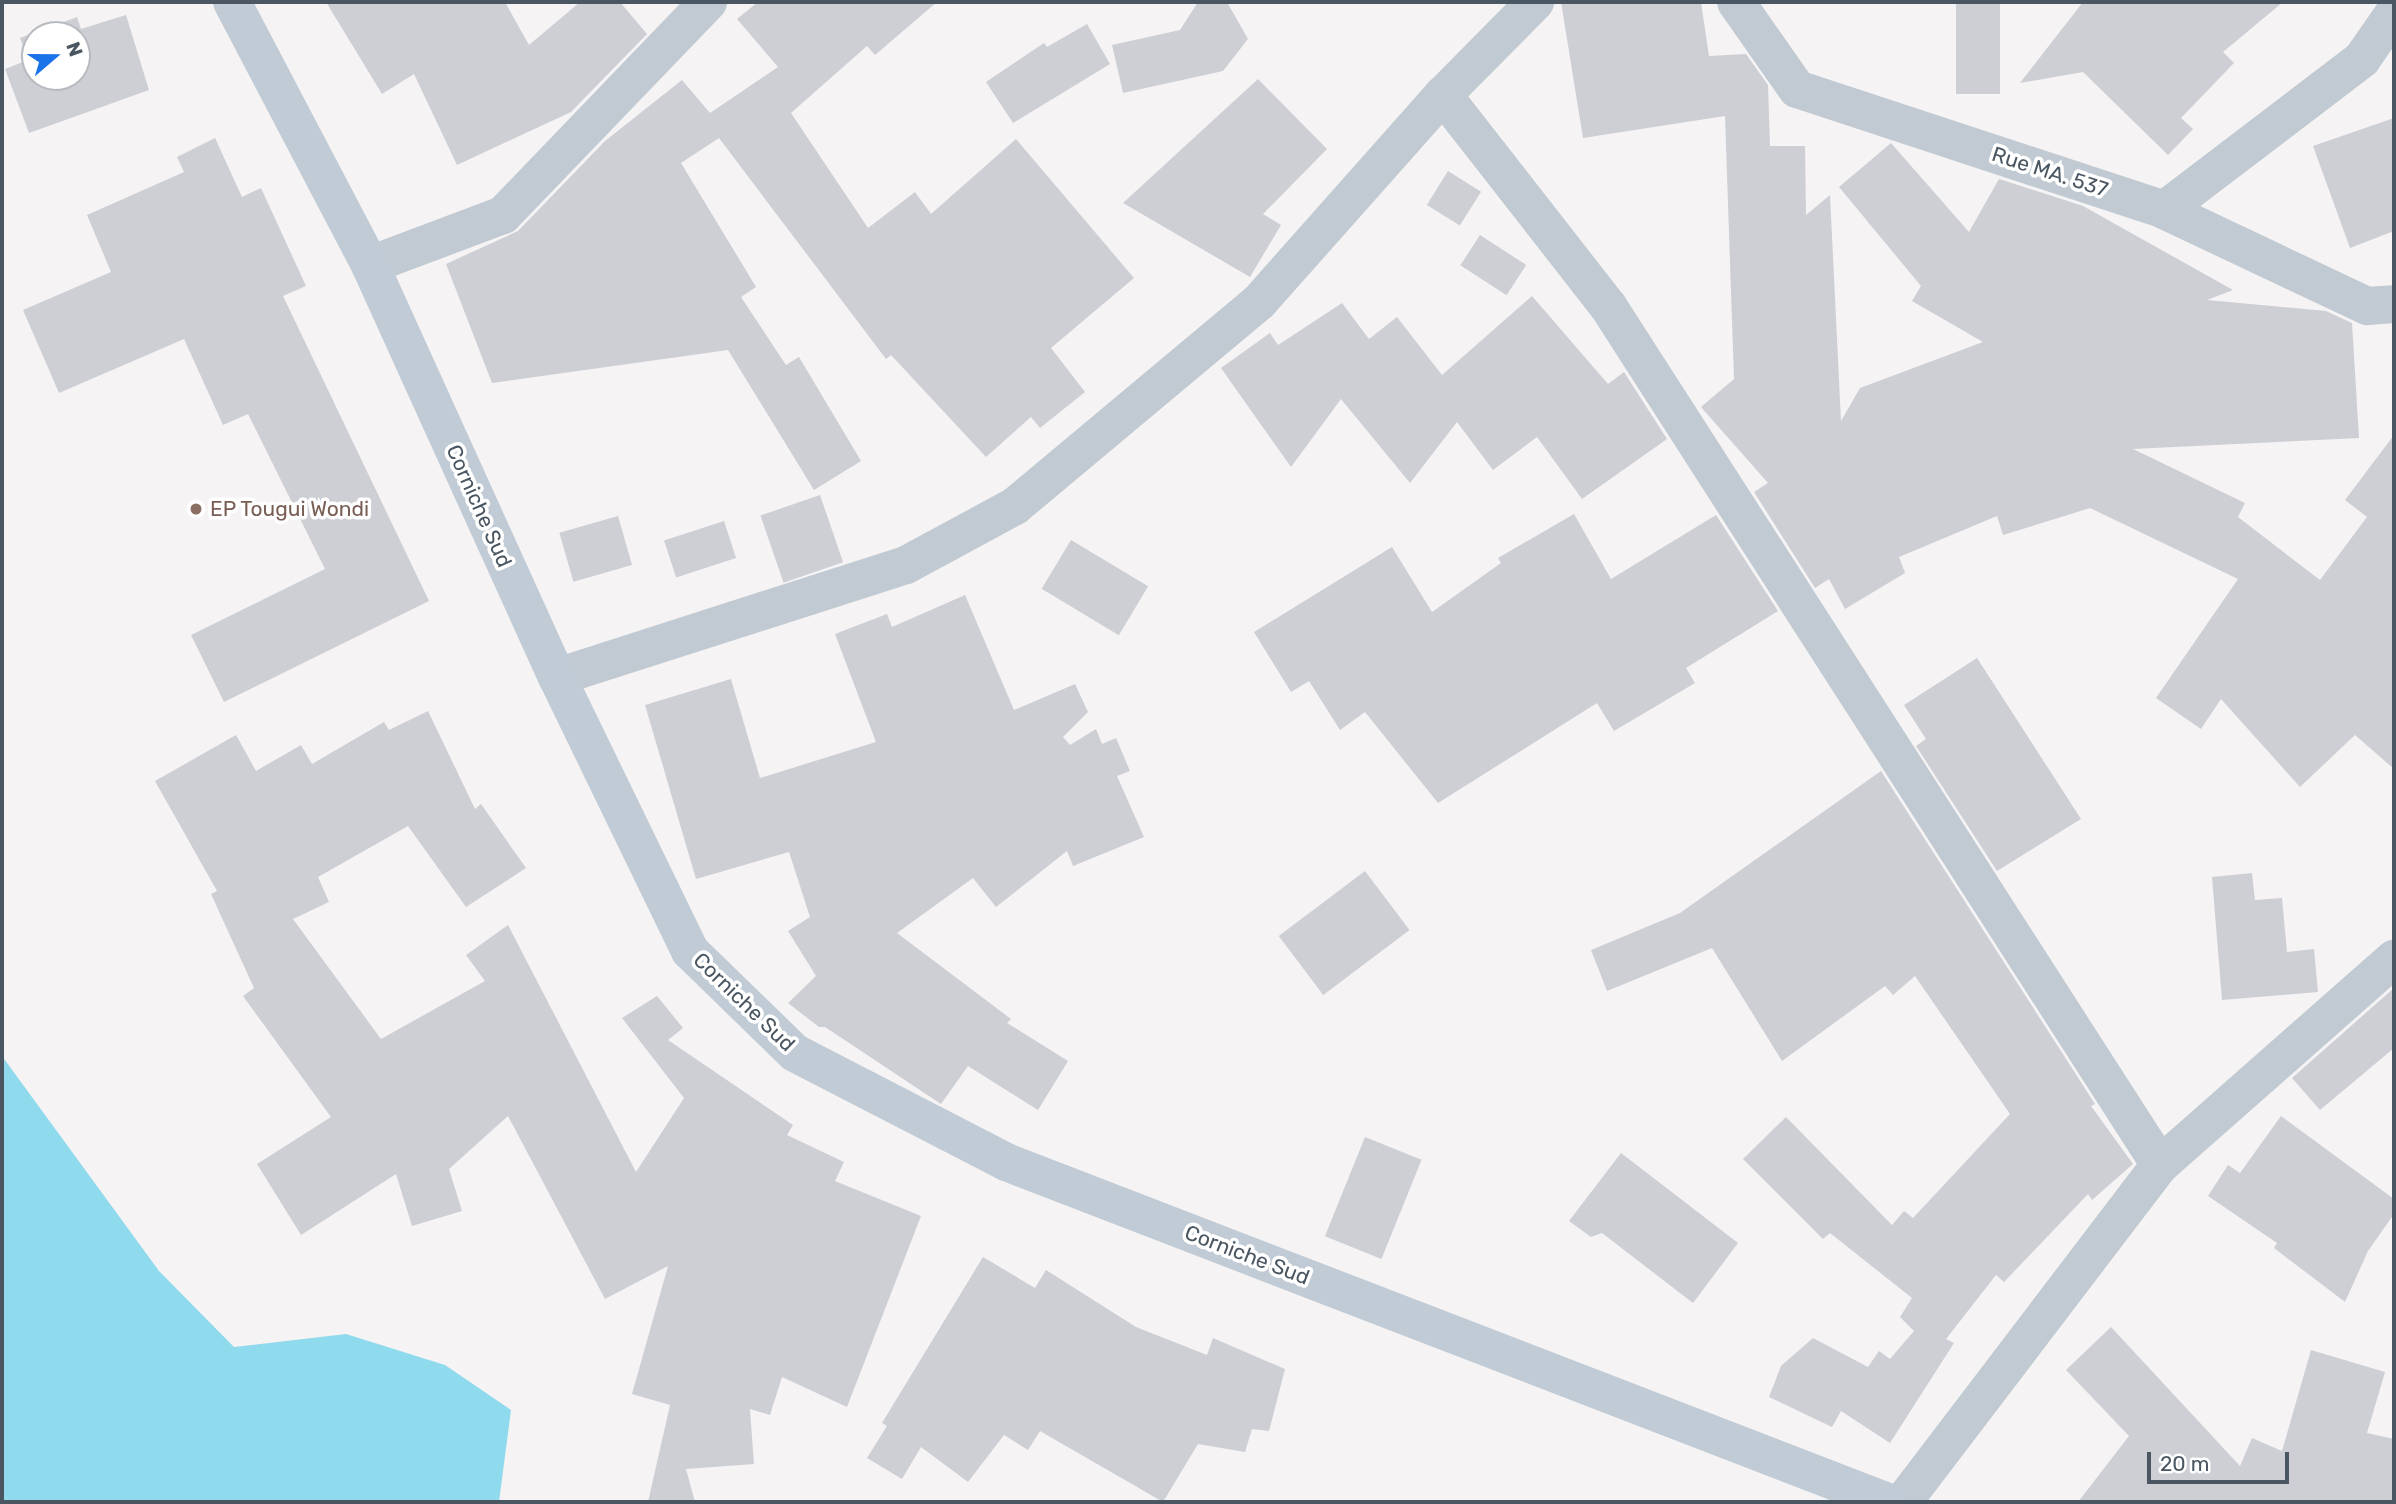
<!DOCTYPE html>
<html>
<head>
<meta charset="utf-8">
<style>
	body { margin:0 }
	#map { position:relative; width:2396px; height:1504px; overflow:hidden; background:#f5f3f3; font-family:Rubik,sans-serif }
	div>[style] { position:absolute }
	.water>* { inset:0; background:#90daee }
	.building>* { inset:0; background:#cdcfd5; transform-origin:0 0 }
	.minor>* { height:38px; margin:-19px; padding:0 19px; transform-origin:19px; border-radius:19px; background:#c1cad2 }
	.secondary>* { height:38px; margin:-19px; padding:0 19px; transform-origin:19px; border-radius:19px; background:#c1cbd6 }
	.dots>* { width:19px; height:19px; translate:-50% -50%; box-sizing:border-box; border:4px solid #fff; border-radius:50% }
	span { translate:-50% -50%; white-space:nowrap; text-align:center; line-height:1.15; -webkit-text-stroke:7px #fff; paint-order:stroke }
	.street-label { font-size:21px; color:#4a5661 }
	.education-label { font-size:21px; color:#785e54 }
	.left { translate:0 -50%; text-align:left }
	.frame { position:absolute; inset:0; border:4px solid #4a5661; pointer-events:none }
	.north { position:absolute; left:21px; top:21px; width:70px; height:70px; box-sizing:border-box; background:#fff; border:2px solid #b7bbc0; border-radius:50%; rotate:70deg; font-size:19px; font-weight:700; line-height:28px; text-align:center; color:#4a5661 }
	.north::after { content:''; display:block; margin:auto; width:24px; height:32px; background:#1a73e8; clip-path:polygon(50% 0,100% 100%,50% 72%,0 100%) }
	.scale { position:absolute; left:2147px; top:1452px; width:142px; height:32px; box-sizing:border-box; border:4px solid #4a5661; border-top:0; padding-left:9px; font-size:21px; line-height:24px; white-space:nowrap; color:#4a5661; -webkit-text-stroke:5px #fff; paint-order:stroke }
</style>
</head>
<body>
<div id="map">
	<div class="water">
		<div style="clip-path:polygon(2px 1056px,159px 1271px,234px 1347px,346px 1334px,445px 1365px,511px 1410px,499px 1502px,2px 1502px)"></div>
	</div>
	<div class="building">
		<div style="clip-path:polygon(326px 2px,505px 2px,529px 45px,580px 2px,620px 2px,647px 34px,571px 112px,457px 165px,414px 74px,382px 94px)"></div>
		<div style="clip-path:polygon(758px 2px,937px 2px,875px 55px,867px 46px,791px 113px,868px 228px,915px 192px,931px 214px,1016px 139px,1134px 278px,1051px 348px,1085px 392px,1040px 428px,1031px 417px,986px 457px,891px 355px,886px 359px,719px 138px,681px 163px,756px 287px,741px 297px,786px 365px,799px 357px,861px 461px,814px 490px,728px 350px,492px 383px,446px 264px,518px 231px,605px 141px,682px 80px,710px 113px,778px 67px,737px 19px)"></div>
		<div style="clip-path:polygon(1198px 2px,1227px 2px,1248px 39px,1223px 71px,1123px 93px,1112px 45px,1180px 30px)"></div>
		<div style="clip-path:polygon(1561px 2px,1701px 2px,1709px 56px,1746px 54px,1768px 85px,1770px 146px,1805px 146px,1806px 215px,1830px 195px,1841px 421px,1860px 388px,1983px 342px,1912px 301px,1921px 286px,1839px 187px,1891px 143px,1969px 232px,1999px 179px,2083px 206px,2233px 290px,2207px 300px,2326px 311px,2352px 323px,2359px 438px,2133px 449px,2245px 503px,2238px 517px,2320px 580px,2367px 517px,2345px 500px,2394px 435px,2394px 769px,2355px 735px,2300px 787px,2221px 699px,2201px 729px,2156px 698px,2238px 579px,2090px 508px,2003px 535px,1997px 516px,1899px 557px,1905px 573px,1845px 609px,1829px 579px,1815px 588px,1754px 492px,1768px 483px,1701px 407px,1734px 379px,1725px 116px,1583px 138px)"></div>
		<div style="left:1956px;top:2px;width:44px;height:92px"></div>
		<div style="clip-path:polygon(2083px 2px,2283px 2px,2223px 52px,2234px 63px,2181px 118px,2193px 129px,2168px 155px,2083px 72px,2020px 83px)"></div>
		<div style="clip-path:polygon(evenodd,126px 15px,149px 90px,29px 133px,5px 69px,28px 60px,20px 38px,77px 17px,81px 29px,126px 15px,35px 35px,77px 35px,77px 77px,35px 77px,35px 35px)"></div>
		<div style="clip-path:polygon(1087px 24px,1110px 64px,1013px 123px,986px 82px,1044px 43px,1047px 47px)"></div>
		<div style="clip-path:polygon(1258px 79px,1327px 149px,1263px 214px,1281px 225px,1250px 277px,1123px 203px)"></div>
		<div style="clip-path:polygon(2394px 118px,2394px 231px,2350px 248px,2313px 146px)"></div>
		<div style="clip-path:polygon(215px 138px,242px 197px,261px 188px,306px 286px,283px 296px,429px 601px,224px 702px,191px 635px,325px 569px,248px 414px,223px 425px,184px 339px,59px 393px,23px 310px,111px 272px,87px 215px,184px 172px,177px 157px)"></div>
		<div style="left:1448px;top:171px;width:39px;height:40px;rotate:32deg"></div>
		<div style="left:1480px;top:235px;width:55px;height:36px;rotate:33deg"></div>
		<div style="clip-path:polygon(1532px 296px,1608px 384px,1624px 372px,1667px 439px,1582px 499px,1537px 437px,1493px 470px,1457px 422px,1410px 483px,1341px 399px,1291px 467px,1221px 368px,1270px 333px,1278px 345px,1342px 303px,1369px 339px,1397px 317px,1442px 375px)"></div>
		<div style="left:820px;top:495px;width:71px;height:63px;rotate:71deg"></div>
		<div style="clip-path:polygon(1574px 514px,1611px 579px,1716px 515px,1778px 611px,1686px 668px,1695px 683px,1614px 731px,1597px 703px,1438px 803px,1365px 712px,1340px 730px,1309px 681px,1291px 692px,1254px 632px,1392px 547px,1432px 612px,1501px 563px,1498px 558px)"></div>
		<div style="left:618px;top:516px;width:51px;height:61px;rotate:74deg"></div>
		<div style="left:724px;top:521px;width:39px;height:63px;rotate:72deg"></div>
		<div style="left:1071px;top:540px;width:90px;height:57px;rotate:31deg"></div>
		<div style="clip-path:polygon(965px 595px,1014px 710px,1075px 684px,1088px 712px,1063px 737px,1070px 745px,1096px 729px,1102px 744px,1116px 738px,1130px 771px,1117px 776px,1144px 837px,1073px 866px,1067px 851px,996px 907px,973px 878px,897px 933px,1011px 1019px,1007px 1023px,1068px 1061px,1038px 1110px,968px 1066px,941px 1104px,825px 1027px,819px 1027px,788px 1003px,816px 976px,788px 931px,810px 917px,789px 852px,696px 879px,645px 705px,731px 679px,760px 778px,876px 742px,835px 634px,887px 614px,892px 627px)"></div>
		<div style="clip-path:polygon(1977px 658px,2081px 819px,1997px 871px,1916px 746px,1926px 739px,1904px 705px)"></div>
		<div style="clip-path:polygon(428px 711px,475px 809px,481px 804px,526px 868px,466px 907px,408px 826px,318px 877px,329px 902px,293px 919px,381px 1039px,485px 981px,466px 955px,508px 925px,636px 1172px,684px 1098px,622px 1018px,657px 996px,683px 1028px,668px 1040px,793px 1125px,787px 1135px,844px 1162px,835px 1181px,921px 1216px,847px 1407px,782px 1377px,770px 1415px,750px 1409px,754px 1464px,686px 1469px,695px 1502px,648px 1502px,670px 1405px,632px 1394px,668px 1266px,605px 1299px,508px 1116px,449px 1169px,462px 1211px,412px 1226px,396px 1174px,301px 1235px,257px 1164px,331px 1117px,243px 996px,254px 988px,211px 894px,217px 891px,155px 781px,236px 735px,256px 771px,301px 745px,312px 764px,384px 722px,389px 730px)"></div>
		<div style="clip-path:polygon(1881px 771px,2095px 1104px,2091px 1106px,2133px 1164px,2092px 1200px,2088px 1194px,2004px 1282px,1996px 1275px,1946px 1339px,1954px 1343px,1890px 1443px,1841px 1411px,1832px 1427px,1769px 1397px,1781px 1366px,1813px 1338px,1868px 1367px,1879px 1351px,1890px 1359px,1914px 1331px,1900px 1317px,1912px 1298px,1830px 1233px,1823px 1239px,1743px 1159px,1786px 1117px,1892px 1225px,1904px 1211px,1913px 1218px,2010px 1114px,1915px 976px,1893px 995px,1885px 986px,1782px 1061px,1712px 948px,1607px 991px,1591px 950px,1680px 913px)"></div>
		<div style="left:1365px;top:871px;width:74px;height:108px;rotate:53deg"></div>
		<div style="clip-path:polygon(2252px 873px,2255px 900px,2282px 898px,2287px 952px,2314px 949px,2318px 992px,2222px 1000px,2212px 877px)"></div>
		<div style="clip-path:polygon(2394px 988px,2394px 1048px,2320px 1110px,2292px 1078px)"></div>
		<div style="clip-path:polygon(2281px 1116px,2394px 1199px,2394px 1214px,2368px 1251px,2345px 1302px,2274px 1248px,2277px 1243px,2208px 1196px,2228px 1165px,2240px 1173px)"></div>
		<div style="left:1365px;top:1137px;width:61px;height:107px;rotate:22deg"></div>
		<div style="clip-path:polygon(1621px 1153px,1738px 1243px,1693px 1303px,1602px 1233px,1591px 1237px,1569px 1221px)"></div>
		<div style="clip-path:polygon(983px 1257px,1035px 1288px,1046px 1270px,1136px 1327px,1207px 1355px,1213px 1338px,1285px 1369px,1269px 1431px,1252px 1429px,1245px 1452px,1198px 1444px,1163px 1502px,1040px 1431px,1028px 1450px,1004px 1435px,968px 1482px,921px 1447px,902px 1479px,867px 1458px,887px 1426px,882px 1423px)"></div>
		<div style="clip-path:polygon(2111px 1327px,2240px 1466px,2252px 1438px,2282px 1451px,2311px 1350px,2385px 1372px,2367px 1433px,2394px 1439px,2394px 1502px,2078px 1502px,2129px 1436px,2066px 1370px)"></div>
	</div>
	<div class="minor">
		<div style="left:1736px;top:2px;width:106px;rotate:55deg"></div>
		<div style="left:1797px;top:89px;width:386px;rotate:18.2deg"></div>
		<div style="left:2164px;top:210px;width:225px;rotate:25.3deg"></div>
		<div style="left:2367px;top:306px;width:27px;rotate:-4deg"></div>
		<div style="left:1443px;top:95px;width:268px;rotate:52deg"></div>
		<div style="left:1608px;top:306px;width:1021px;rotate:57.27deg"></div>
		<div style="left:2164px;top:210px;width:249px;rotate:-37.3deg"></div>
		<div style="left:2362px;top:59px;width:56px;rotate:-55.2deg"></div>
		<div style="left:370px;top:265px;width:142px;rotate:-20.6deg"></div>
		<div style="left:503px;top:215px;width:296px;rotate:-46.1deg"></div>
		<div style="left:557px;top:677px;width:367px;rotate:-17.8deg"></div>
		<div style="left:906px;top:565px;width:124px;rotate:-28.4deg"></div>
		<div style="left:1015px;top:506px;width:318px;rotate:-39.9deg"></div>
		<div style="left:1259px;top:302px;width:277px;rotate:-48.4deg"></div>
		<div style="left:1443px;top:95px;width:131px;rotate:-45.3deg"></div>
		<div style="left:1903px;top:1502px;width:424px;rotate:-52.7deg"></div>
		<div style="left:2160px;top:1165px;width:312px;rotate:-41.4deg"></div>
	</div>
	<div class="secondary">
		<div style="left:232px;top:2px;width:297px;rotate:62.3deg"></div>
		<div style="left:370px;top:265px;width:452px;rotate:65.6deg"></div>
		<div style="left:557px;top:677px;width:305px;rotate:64.1deg"></div>
		<div style="left:690px;top:951px;width:146px;rotate:44.2deg"></div>
		<div style="left:795px;top:1053px;width:237px;rotate:27.3deg"></div>
		<div style="left:1006px;top:1162px;width:945px;rotate:21.08deg"></div>
	</div>
	<div class="dots">
		<div style="left:196px;top:509px;background:#8d6e63"></div>
	</div>
	<div class="street-label">
		<span style="left:2050px;top:172px;rotate:18deg">Rue MA. 537</span>
		<span style="left:479px;top:506px;rotate:66deg">Corniche Sud</span>
		<span style="left:744px;top:1002px;rotate:44deg">Corniche Sud</span>
		<span style="left:1247px;top:1255px;rotate:21deg">Corniche Sud</span>
	</div>
	<div class="education-label">
		<span class="left" style="left:210px;top:509px">EP Tougui Wondi</span>
	</div>
	<div class="frame"></div>
	<div class="north">N</div>
	<div class="scale">20 m</div>
</div>
</body>
</html>
